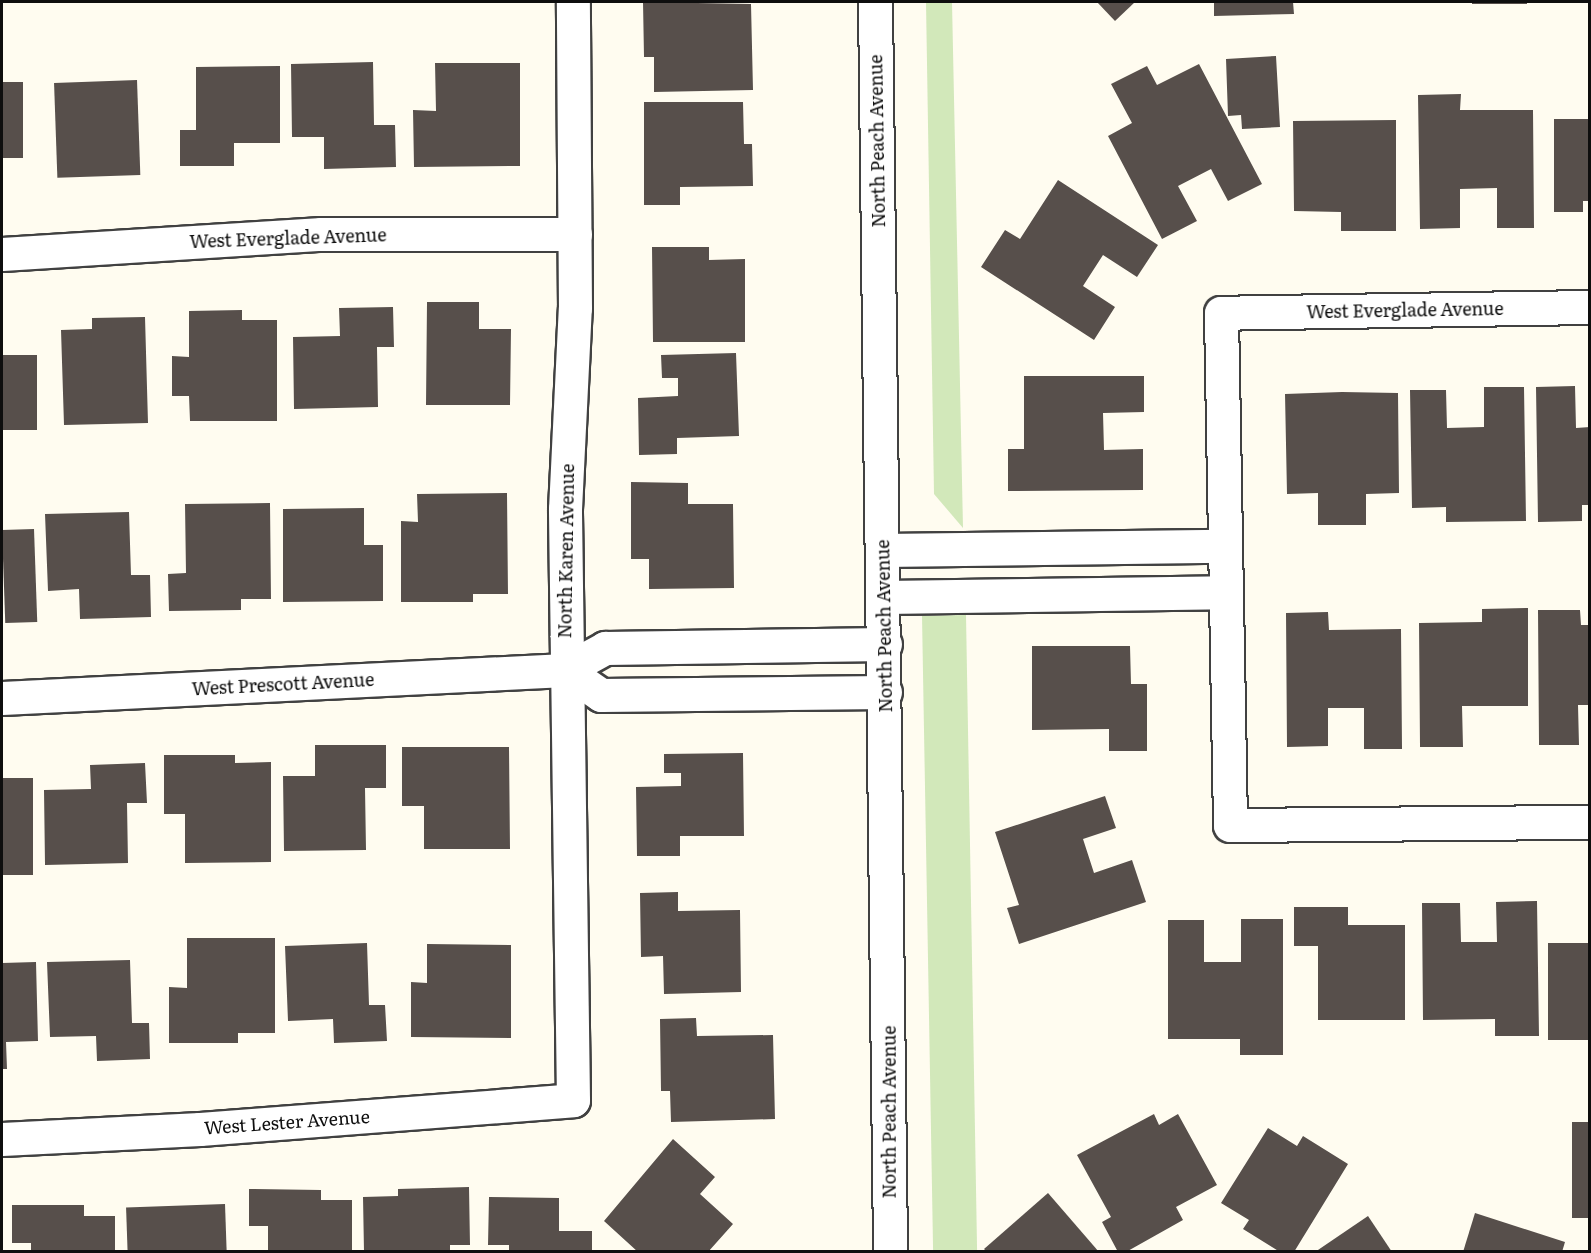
<!DOCTYPE html>
<html>
<head>
<meta charset="utf-8">
<style>
	body { margin:0 }
	#map { position:relative; width:1591px; height:1253px; overflow:hidden; background:#fffcf0; font-family:Literata,serif }
	div>[style] { position:absolute }
	.green>* { inset:0; background:#d2e8ba; transform-origin:0 0 }
	.building>* { inset:0; background:#574f4b; transform-origin:0 0 }
	.roads { filter:drop-shadow(2px 0 #414141) drop-shadow(-2px 0 #414141) drop-shadow(0 2px #414141) drop-shadow(0 -2px #414141) }
	.minor>* { height:33px; margin:-16.5px; padding:0 16.5px; transform-origin:16.5px; border-radius:16.5px; background:#fff }
	.tertiary>* { height:33px; margin:-16.5px; padding:0 16.5px; transform-origin:16.5px; border-radius:16.5px; background:#fff }
	span { translate:-50% -50%; white-space:nowrap; text-align:center; line-height:1.15; -webkit-text-stroke:6px #fff; paint-order:stroke }
	.street-label { font-size:18px; color:#0e0e0e }
	.frame { position:absolute; inset:0; border:3px solid #0e0e0e; pointer-events:none }
</style>
</head>
<body>
<div id="map">
	<div class="green">
		<div style="clip-path:polygon(926px 2px,952px 2px,963px 528px,934px 494px)"></div>
		<div style="left:966px;top:615px;width:636px;height:44px;rotate:89deg"></div>
	</div>
	<div class="building">
		<div style="clip-path:polygon(643px 2px,751px 4px,753px 90px,654px 92px,654px 57px,644px 57px)"></div>
		<div style="clip-path:polygon(1097px 2px,1135px 2px,1115px 21px)"></div>
		<div style="clip-path:polygon(1214px 2px,1293px 2px,1294px 14px,1214px 16px)"></div>
		<div style="left:1472px;top:2px;width:55px;height:2px"></div>
		<div style="clip-path:polygon(1276px 56px,1280px 127px,1242px 129px,1241px 115px,1228px 116px,1226px 59px)"></div>
		<div style="clip-path:polygon(373px 62px,374px 125px,395px 125px,396px 167px,324px 169px,324px 137px,292px 137px,291px 64px)"></div>
		<div style="clip-path:polygon(435px 63px,520px 63px,520px 166px,414px 167px,413px 110px,436px 111px)"></div>
		<div style="clip-path:polygon(1199px 64px,1262px 184px,1228px 201px,1211px 169px,1178px 186px,1197px 221px,1162px 239px,1108px 136px,1132px 123px,1111px 84px,1147px 66px,1157px 85px)"></div>
		<div style="clip-path:polygon(280px 66px,280px 143px,234px 143px,234px 166px,180px 166px,180px 130px,196px 130px,196px 67px)"></div>
		<div style="left:137px;top:80px;width:95px;height:83px;rotate:88deg"></div>
		<div style="left:2px;top:82px;width:21px;height:76px"></div>
		<div style="clip-path:polygon(1461px 94px,1460px 110px,1533px 110px,1534px 228px,1497px 228px,1497px 188px,1460px 189px,1460px 228px,1420px 229px,1418px 95px)"></div>
		<div style="clip-path:polygon(644px 102px,743px 102px,744px 144px,752px 144px,753px 186px,680px 187px,680px 205px,644px 205px)"></div>
		<div style="clip-path:polygon(1554px 119px,1590px 119px,1590px 201px,1583px 201px,1583px 212px,1554px 212px)"></div>
		<div style="clip-path:polygon(1396px 120px,1396px 231px,1341px 231px,1341px 212px,1294px 211px,1293px 121px)"></div>
		<div style="clip-path:polygon(1058px 180px,1158px 245px,1137px 277px,1103px 255px,1083px 286px,1115px 307px,1094px 340px,981px 267px,1005px 230px,1020px 239px)"></div>
		<div style="clip-path:polygon(652px 247px,709px 247px,709px 260px,745px 259px,745px 342px,653px 342px)"></div>
		<div style="clip-path:polygon(427px 302px,479px 302px,479px 329px,511px 329px,510px 405px,426px 405px)"></div>
		<div style="clip-path:polygon(393px 307px,394px 347px,377px 347px,378px 407px,294px 409px,293px 337px,340px 336px,339px 308px)"></div>
		<div style="clip-path:polygon(242px 310px,242px 320px,277px 320px,277px 421px,190px 421px,189px 396px,172px 396px,172px 356px,189px 357px,189px 311px)"></div>
		<div style="clip-path:polygon(145px 317px,148px 423px,64px 425px,61px 330px,92px 329px,92px 318px)"></div>
		<div style="clip-path:polygon(736px 353px,739px 436px,677px 438px,677px 454px,639px 455px,638px 398px,678px 396px,678px 378px,662px 378px,661px 355px)"></div>
		<div style="left:2px;top:355px;width:35px;height:75px"></div>
		<div style="clip-path:polygon(1024px 376px,1144px 376px,1144px 412px,1103px 413px,1104px 450px,1143px 449px,1143px 490px,1008px 491px,1008px 449px,1024px 449px)"></div>
		<div style="clip-path:polygon(1575px 386px,1576px 428px,1590px 427px,1590px 505px,1582px 505px,1582px 521px,1538px 522px,1536px 387px)"></div>
		<div style="clip-path:polygon(1484px 387px,1524px 387px,1526px 521px,1446px 522px,1446px 507px,1412px 508px,1410px 390px,1446px 390px,1447px 428px,1484px 427px)"></div>
		<div style="clip-path:polygon(1342px 392px,1398px 393px,1399px 493px,1366px 494px,1366px 525px,1318px 525px,1318px 493px,1287px 494px,1285px 394px)"></div>
		<div style="clip-path:polygon(631px 482px,688px 483px,688px 504px,733px 504px,734px 588px,649px 589px,649px 559px,631px 559px)"></div>
		<div style="clip-path:polygon(507px 493px,508px 594px,473px 594px,473px 602px,401px 602px,401px 521px,418px 522px,417px 494px)"></div>
		<div style="clip-path:polygon(270px 503px,271px 599px,241px 599px,241px 610px,169px 611px,168px 574px,186px 573px,185px 504px)"></div>
		<div style="clip-path:polygon(364px 508px,364px 545px,383px 545px,383px 601px,283px 602px,283px 509px)"></div>
		<div style="clip-path:polygon(129px 512px,131px 575px,150px 575px,151px 617px,80px 619px,79px 589px,48px 591px,45px 514px)"></div>
		<div style="left:34px;top:529px;width:93px;height:32px;rotate:88deg"></div>
		<div style="clip-path:polygon(1528px 608px,1528px 706px,1462px 706px,1463px 747px,1420px 747px,1419px 623px,1482px 622px,1482px 609px)"></div>
		<div style="clip-path:polygon(1538px 610px,1580px 610px,1581px 625px,1590px 625px,1590px 705px,1578px 705px,1579px 745px,1539px 745px)"></div>
		<div style="clip-path:polygon(1328px 612px,1329px 630px,1401px 629px,1402px 749px,1364px 749px,1364px 708px,1328px 708px,1328px 746px,1287px 747px,1286px 613px)"></div>
		<div style="clip-path:polygon(1032px 646px,1130px 646px,1131px 684px,1147px 684px,1147px 751px,1109px 751px,1109px 729px,1032px 730px)"></div>
		<div style="clip-path:polygon(315px 745px,386px 745px,386px 788px,365px 788px,366px 850px,284px 851px,283px 776px,315px 776px)"></div>
		<div style="clip-path:polygon(402px 747px,509px 747px,510px 849px,424px 849px,424px 806px,402px 806px)"></div>
		<div style="clip-path:polygon(743px 753px,744px 836px,680px 836px,680px 856px,637px 856px,636px 787px,681px 786px,681px 773px,664px 773px,664px 754px)"></div>
		<div style="clip-path:polygon(164px 755px,235px 755px,235px 763px,271px 762px,271px 862px,185px 863px,185px 814px,164px 814px)"></div>
		<div style="clip-path:polygon(145px 763px,147px 803px,127px 803px,128px 863px,45px 865px,44px 790px,91px 789px,90px 765px)"></div>
		<div style="left:2px;top:778px;width:31px;height:97px"></div>
		<div style="clip-path:polygon(1105px 796px,1116px 828px,1083px 839px,1094px 873px,1132px 860px,1146px 902px,1019px 944px,1007px 908px,1019px 905px,995px 832px)"></div>
		<div style="clip-path:polygon(678px 892px,678px 911px,740px 910px,741px 992px,664px 994px,663px 956px,641px 957px,640px 893px)"></div>
		<div style="clip-path:polygon(1537px 901px,1539px 1036px,1495px 1036px,1495px 1019px,1423px 1020px,1422px 903px,1460px 903px,1461px 942px,1497px 942px,1496px 902px)"></div>
		<div style="clip-path:polygon(1294px 907px,1348px 907px,1348px 925px,1405px 925px,1405px 1020px,1318px 1020px,1318px 946px,1294px 946px)"></div>
		<div style="clip-path:polygon(1241px 919px,1283px 919px,1283px 1055px,1240px 1055px,1240px 1039px,1168px 1039px,1168px 920px,1204px 920px,1204px 962px,1241px 962px)"></div>
		<div style="clip-path:polygon(187px 938px,275px 938px,275px 1033px,238px 1033px,238px 1043px,169px 1043px,169px 987px,187px 988px)"></div>
		<div style="clip-path:polygon(367px 943px,369px 1005px,385px 1005px,387px 1041px,334px 1043px,333px 1019px,288px 1021px,285px 946px)"></div>
		<div style="left:1590px;top:943px;width:97px;height:42px;rotate:90deg"></div>
		<div style="clip-path:polygon(427px 944px,511px 945px,511px 1038px,411px 1037px,411px 982px,427px 983px)"></div>
		<div style="clip-path:polygon(130px 960px,132px 1023px,149px 1023px,150px 1059px,97px 1061px,96px 1036px,50px 1037px,47px 962px)"></div>
		<div style="clip-path:polygon(36px 962px,38px 1041px,6px 1042px,7px 1069px,2px 1069px,2px 963px)"></div>
		<div style="clip-path:polygon(696px 1018px,697px 1036px,773px 1035px,775px 1119px,671px 1122px,670px 1091px,661px 1091px,660px 1019px)"></div>
		<div style="clip-path:polygon(1154px 1114px,1159px 1125px,1178px 1114px,1217px 1185px,1176px 1207px,1183px 1220px,1126px 1252px,1118px 1252px,1102px 1222px,1111px 1217px,1077px 1155px)"></div>
		<div style="left:1572px;top:1122px;width:18px;height:96px"></div>
		<div style="clip-path:polygon(1268px 1128px,1297px 1146px,1303px 1136px,1348px 1164px,1294px 1252px,1280px 1252px,1243px 1229px,1249px 1220px,1221px 1203px)"></div>
		<div style="clip-path:polygon(673px 1139px,715px 1177px,700px 1194px,733px 1224px,708px 1252px,638px 1252px,604px 1221px)"></div>
		<div style="clip-path:polygon(469px 1187px,470px 1245px,450px 1245px,450px 1252px,364px 1252px,363px 1197px,398px 1196px,398px 1189px)"></div>
		<div style="clip-path:polygon(249px 1189px,321px 1190px,321px 1200px,352px 1200px,352px 1252px,268px 1252px,268px 1226px,249px 1226px)"></div>
		<div style="clip-path:polygon(1048px 1193px,1099px 1252px,987px 1252px,984px 1249px)"></div>
		<div style="clip-path:polygon(489px 1197px,559px 1198px,559px 1231px,592px 1231px,592px 1252px,509px 1252px,509px 1245px,488px 1245px)"></div>
		<div style="left:225px;top:1204px;width:48px;height:99px;rotate:88deg"></div>
		<div style="clip-path:polygon(12px 1205px,84px 1205px,84px 1216px,115px 1216px,115px 1252px,31px 1252px,31px 1243px,12px 1243px)"></div>
		<div style="clip-path:polygon(1475px 1213px,1565px 1242px,1562px 1252px,1463px 1252px)"></div>
		<div style="clip-path:polygon(1368px 1216px,1392px 1252px,1315px 1252px)"></div>
	</div>
	<div class="roads">
		<div class="minor">
			<div style="left:2px;top:254px;width:320px;rotate:-3.6deg"></div>
			<div style="left:321px;top:234px;width:254px"></div>
			<div style="left:1590px;top:307px;width:369px;rotate:179.1deg"></div>
			<div style="left:1221px;top:313px;width:512px;rotate:88.99deg"></div>
			<div style="left:1230px;top:825px;width:360px;rotate:-0.5deg"></div>
			<div style="left:883px;top:550px;width:341px;rotate:-0.7deg"></div>
			<div style="left:884px;top:597px;width:341px;rotate:-0.8deg"></div>
			<div style="left:565px;top:670px;width:44px;rotate:34.8deg"></div>
			<div style="left:601px;top:695px;width:284px;rotate:-0.6deg"></div>
			<div style="left:2px;top:698px;width:564px;rotate:-2.85deg"></div>
			<div style="left:565px;top:670px;width:46px;rotate:-28.8deg"></div>
			<div style="left:605px;top:648px;width:280px;rotate:-0.8deg"></div>
			<div style="left:2px;top:1139px;width:198px;rotate:-2.9deg"></div>
			<div style="left:200px;top:1129px;width:374px;rotate:-4.4deg"></div>
			<div style="left:573px;top:1100px;width:591px;rotate:-90.78deg"></div>
			<div style="left:565px;top:509px;width:201px;rotate:-87.2deg"></div>
			<div style="left:575px;top:308px;width:306px;rotate:-90.4deg"></div>
		</div>
		<div class="tertiary">
			<div style="left:875px;top:2px;width:1250px;rotate:89.31deg"></div>
		</div>
	</div>
	<div class="street-label">
		<span style="left:877px;top:141px;rotate:-91deg">North Peach Avenue</span>
		<span style="left:288px;top:238px;rotate:-2deg">West Everglade Avenue</span>
		<span style="left:1405px;top:310px;rotate:-1deg">West Everglade Avenue</span>
		<span style="left:566px;top:551px;rotate:-89deg">North Karen Avenue</span>
		<span style="left:884px;top:626px;rotate:-91deg">North Peach Avenue</span>
		<span style="left:283px;top:684px;rotate:-3deg">West Prescott Avenue</span>
		<span style="left:889px;top:1112px;rotate:-90deg">North Peach Avenue</span>
		<span style="left:287px;top:1122px;rotate:-4deg">West Lester Avenue</span>
	</div>
	<div class="frame"></div>
</div>
</body>
</html>
